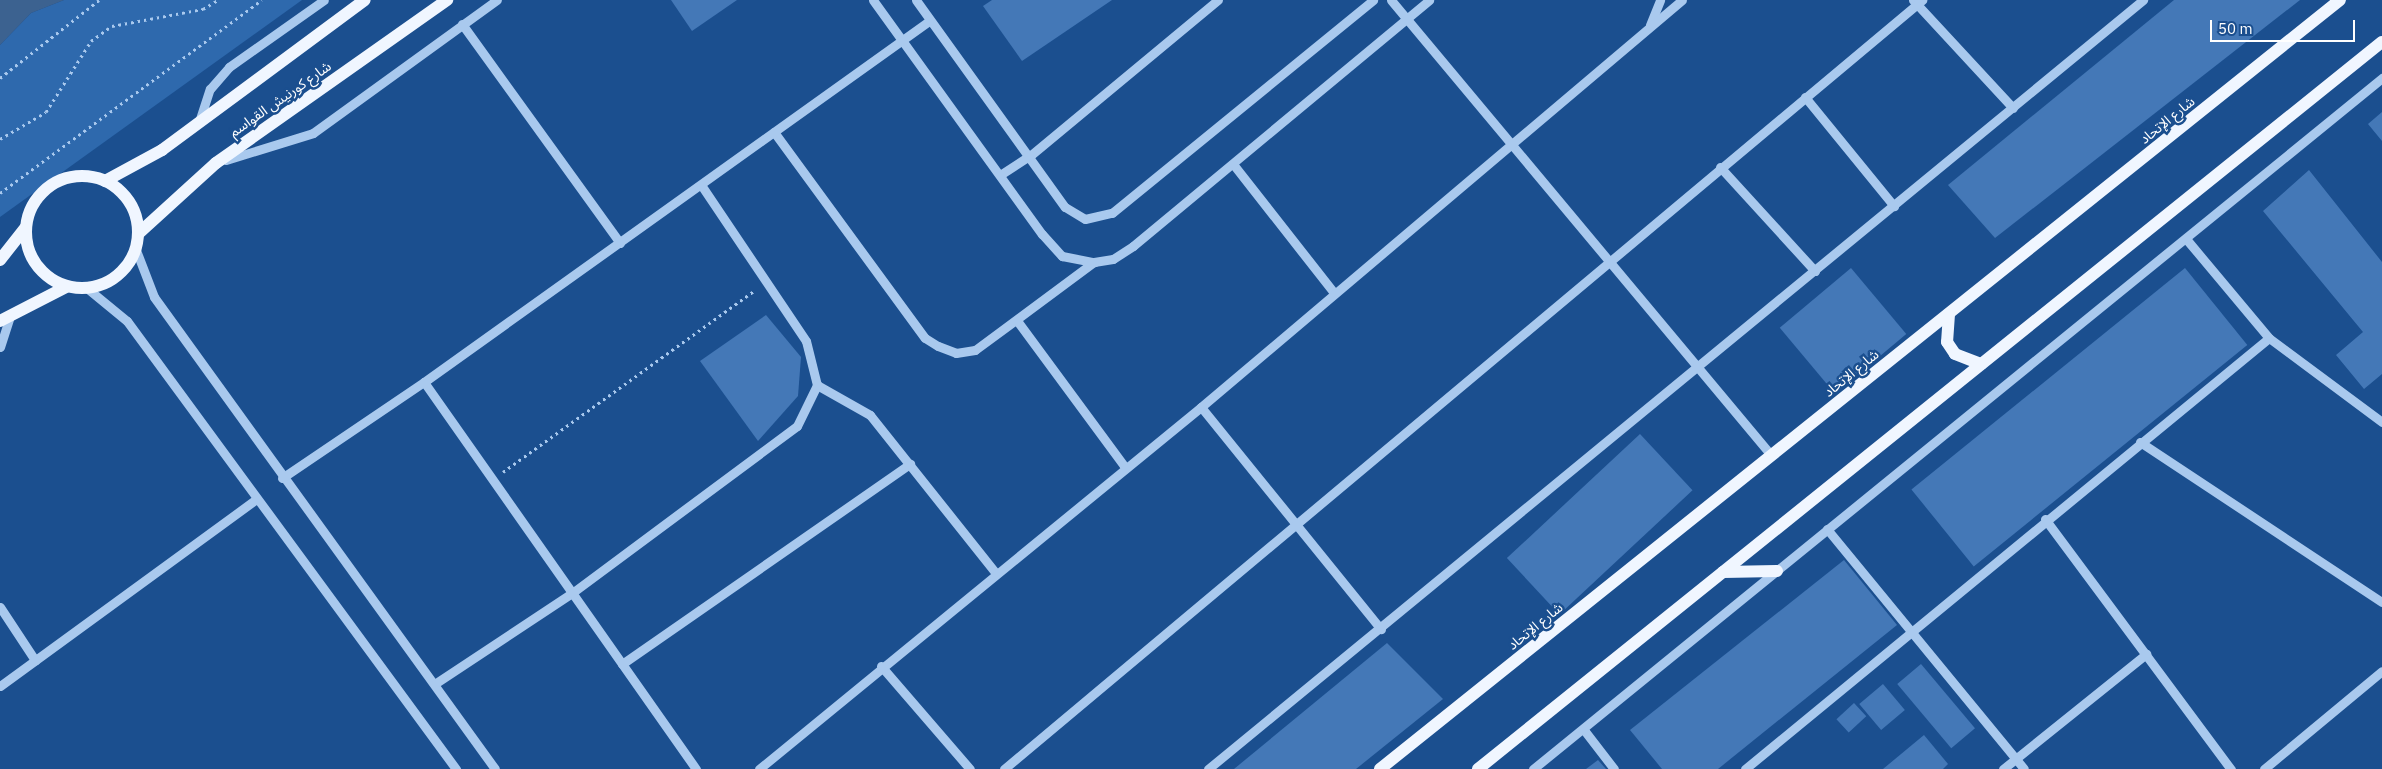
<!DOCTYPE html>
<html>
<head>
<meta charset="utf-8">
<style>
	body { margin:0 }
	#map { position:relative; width:2382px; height:769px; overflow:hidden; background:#1b4f8f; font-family:"IBM Plex Sans","Noto Sans Arabic",sans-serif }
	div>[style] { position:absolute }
	.green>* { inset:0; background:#2e69ad }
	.water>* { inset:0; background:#3c6290 }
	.building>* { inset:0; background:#4478b7; transform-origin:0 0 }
	.path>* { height:3px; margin-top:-1.5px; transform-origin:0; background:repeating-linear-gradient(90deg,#a9c9ee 0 2.5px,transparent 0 6.5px) }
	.minor>* { height:9px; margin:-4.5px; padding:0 4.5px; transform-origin:4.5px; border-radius:4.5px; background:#a9c9ee }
	.major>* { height:12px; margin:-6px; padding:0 6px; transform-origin:6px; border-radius:6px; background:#f0f6ff }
	.major>.ring { margin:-6px; padding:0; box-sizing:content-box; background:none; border:12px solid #f0f6ff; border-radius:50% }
	span { translate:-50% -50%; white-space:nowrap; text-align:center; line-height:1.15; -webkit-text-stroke:5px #1b4f8f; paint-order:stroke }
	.street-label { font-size:14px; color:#fff }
	.scale { position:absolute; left:2210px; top:20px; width:145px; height:22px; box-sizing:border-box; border:2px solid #fff; border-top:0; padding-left:6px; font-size:15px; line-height:18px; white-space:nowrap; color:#fff; -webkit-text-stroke:4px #1b4f8f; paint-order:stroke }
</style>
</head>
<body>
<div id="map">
	<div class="green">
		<div style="clip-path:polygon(64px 0,302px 0,0 217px,0 45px,31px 13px)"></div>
	</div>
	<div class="water">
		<div style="clip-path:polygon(0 0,64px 0,31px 13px,0 45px)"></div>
	</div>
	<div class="building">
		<div style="clip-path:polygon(671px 0,737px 0,692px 31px)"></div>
		<div style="clip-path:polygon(992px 0,1112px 0,1022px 61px,983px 6px)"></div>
		<div style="clip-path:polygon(2174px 0,2300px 0,1995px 238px,1948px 185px)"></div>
		<div style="clip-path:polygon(2382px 112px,2382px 141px,2368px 124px)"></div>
		<div style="clip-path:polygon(2309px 170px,2382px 262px,2382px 374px,2364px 389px,2336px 355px,2363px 332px,2263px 211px)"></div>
		<div style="left:1851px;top:268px;width:86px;height:93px;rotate:50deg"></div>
		<div style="left:2185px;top:268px;width:99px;height:352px;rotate:51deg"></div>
		<div style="clip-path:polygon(766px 315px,801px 357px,798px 396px,758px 441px,700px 361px)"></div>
		<div style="left:1640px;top:434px;width:77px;height:182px;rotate:47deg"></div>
		<div style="clip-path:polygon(1844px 560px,1897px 625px,1718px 769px,1662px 769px,1630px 730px)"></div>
		<div style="clip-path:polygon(1387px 643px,1443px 699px,1356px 769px,1234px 769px)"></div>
		<div style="left:1921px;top:664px;width:84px;height:31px;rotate:50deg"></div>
		<div style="left:1883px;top:684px;width:34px;height:31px;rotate:50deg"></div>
		<div style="left:1854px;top:703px;width:18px;height:24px;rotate:47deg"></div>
		<div style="clip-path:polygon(1924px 735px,1948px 764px,1943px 769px,1883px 769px)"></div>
		<div style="clip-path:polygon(1598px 760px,1606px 769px,1586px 769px)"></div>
	</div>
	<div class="path">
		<div style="left:0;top:78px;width:126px;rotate:-38.2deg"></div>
		<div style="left:0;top:139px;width:53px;rotate:-30.4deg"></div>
		<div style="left:46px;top:112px;width:84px;rotate:-57.6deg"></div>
		<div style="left:91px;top:41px;width:26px;rotate:-36deg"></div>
		<div style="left:112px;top:26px;width:93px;rotate:-10.6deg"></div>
		<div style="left:203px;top:9px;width:17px;rotate:-31deg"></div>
		<div style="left:0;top:193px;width:325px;rotate:-36.4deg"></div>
		<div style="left:503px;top:472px;width:311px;rotate:-35.8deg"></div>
	</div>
	<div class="minor">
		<div style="left:873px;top:0;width:289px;rotate:54.2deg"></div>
		<div style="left:1042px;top:234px;width:30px;rotate:48deg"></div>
		<div style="left:1062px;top:256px;width:33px;rotate:11deg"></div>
		<div style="left:1094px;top:262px;width:19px;rotate:-9deg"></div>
		<div style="left:1113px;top:259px;width:24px;rotate:-33deg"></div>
		<div style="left:1133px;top:246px;width:385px;rotate:-39.7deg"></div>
		<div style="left:916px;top:0;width:255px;rotate:54.3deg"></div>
		<div style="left:1065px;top:207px;width:23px;rotate:31deg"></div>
		<div style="left:1085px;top:219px;width:28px;rotate:-13deg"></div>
		<div style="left:1112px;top:213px;width:337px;rotate:-39.2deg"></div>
		<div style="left:1391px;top:0;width:593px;rotate:50.13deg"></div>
		<div style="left:1913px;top:0;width:147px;rotate:47.2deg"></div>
		<div style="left:462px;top:24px;width:270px;rotate:54.2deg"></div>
		<div style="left:1650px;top:25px;width:27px;rotate:-68deg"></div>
		<div style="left:1805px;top:97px;width:141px;rotate:50.8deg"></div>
		<div style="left:199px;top:122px;width:35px;rotate:-72deg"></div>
		<div style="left:210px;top:89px;width:29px;rotate:-49deg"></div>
		<div style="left:229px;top:67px;width:116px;rotate:-35.2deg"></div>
		<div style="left:774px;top:132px;width:255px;rotate:53.8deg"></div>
		<div style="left:925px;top:338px;width:15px;rotate:32deg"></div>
		<div style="left:938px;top:346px;width:19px;rotate:21deg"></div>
		<div style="left:956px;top:353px;width:19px;rotate:-9deg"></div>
		<div style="left:975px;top:350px;width:148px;rotate:-36.5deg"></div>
		<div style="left:226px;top:160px;width:91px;rotate:-17.2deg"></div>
		<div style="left:313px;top:133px;width:227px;rotate:-35.9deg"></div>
		<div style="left:1233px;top:164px;width:164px;rotate:51.9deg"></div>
		<div style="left:1720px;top:167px;width:141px;rotate:47.6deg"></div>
		<div style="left:1000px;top:175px;width:37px;rotate:-33deg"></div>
		<div style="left:1031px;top:155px;width:243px;rotate:-39.7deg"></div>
		<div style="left:2187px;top:240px;width:128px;rotate:50.1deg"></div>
		<div style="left:2269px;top:338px;width:141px;rotate:36.6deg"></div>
		<div style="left:136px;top:250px;width:50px;rotate:69deg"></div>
		<div style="left:154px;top:297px;width:582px;rotate:54.15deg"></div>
		<div style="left:88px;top:289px;width:50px;rotate:39.4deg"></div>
		<div style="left:127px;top:321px;width:556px;rotate:53.71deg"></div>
		<div style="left:1018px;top:322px;width:180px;rotate:53.6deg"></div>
		<div style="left:0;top:347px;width:35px;rotate:-72deg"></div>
		<div style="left:424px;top:382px;width:473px;rotate:54.9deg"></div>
		<div style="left:817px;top:385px;width:61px;rotate:29.5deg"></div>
		<div style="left:870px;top:415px;width:201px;rotate:51.5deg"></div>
		<div style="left:1201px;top:407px;width:286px;rotate:51deg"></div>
		<div style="left:2140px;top:442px;width:290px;rotate:33.5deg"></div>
		<div style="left:282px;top:478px;width:171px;rotate:-34.1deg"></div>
		<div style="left:424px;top:382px;width:621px;rotate:-35.56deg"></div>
		<div style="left:2045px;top:519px;width:312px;rotate:53.4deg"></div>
		<div style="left:1827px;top:529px;width:310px;rotate:50.6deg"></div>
		<div style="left:0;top:607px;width:64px;rotate:56.6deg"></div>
		<div style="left:622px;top:664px;width:351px;rotate:-34.8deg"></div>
		<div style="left:881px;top:666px;width:136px;rotate:49.2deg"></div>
		<div style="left:436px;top:683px;width:163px;rotate:-33.5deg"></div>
		<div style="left:572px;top:593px;width:280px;rotate:-36.6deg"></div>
		<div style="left:797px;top:426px;width:46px;rotate:-64deg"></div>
		<div style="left:817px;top:385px;width:45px;rotate:-104deg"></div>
		<div style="left:806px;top:341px;width:188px;rotate:-123.9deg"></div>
		<div style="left:0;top:686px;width:317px;rotate:-36.1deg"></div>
		<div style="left:1584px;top:730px;width:49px;rotate:52.4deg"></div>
		<div style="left:759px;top:769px;width:571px;rotate:-39.32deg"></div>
		<div style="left:1201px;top:407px;width:630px;rotate:-40.24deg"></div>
		<div style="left:1004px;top:769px;width:1198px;rotate:-39.95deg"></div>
		<div style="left:1208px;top:769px;width:1211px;rotate:-39.44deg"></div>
		<div style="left:1533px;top:769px;width:1095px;rotate:-39.14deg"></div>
		<div style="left:1745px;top:769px;width:678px;rotate:-39.44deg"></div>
		<div style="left:2003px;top:769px;width:184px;rotate:-38.8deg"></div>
		<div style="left:2264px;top:769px;width:153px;rotate:-39.7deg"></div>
	</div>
	<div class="major">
		<div class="ring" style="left:26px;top:176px;width:100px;height:100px"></div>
		<div style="left:105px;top:181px;width:65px;rotate:-28.5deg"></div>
		<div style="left:162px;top:150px;width:252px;rotate:-36.5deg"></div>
		<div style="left:139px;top:233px;width:104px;rotate:-42.3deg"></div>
		<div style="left:216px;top:163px;width:283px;rotate:-35.2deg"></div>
		<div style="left:0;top:260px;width:42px;rotate:-51.8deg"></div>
		<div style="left:1949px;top:314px;width:28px;rotate:94deg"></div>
		<div style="left:1947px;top:342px;width:14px;rotate:56deg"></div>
		<div style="left:1955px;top:354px;width:28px;rotate:21deg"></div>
		<div style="left:0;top:321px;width:74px;rotate:-27.3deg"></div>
		<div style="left:1723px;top:572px;width:54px;rotate:-1.1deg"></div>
		<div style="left:1380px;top:769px;width:1230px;rotate:-38.7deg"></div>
		<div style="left:1478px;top:769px;width:1160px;rotate:-38.81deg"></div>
	</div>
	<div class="street-label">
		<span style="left:280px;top:99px;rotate:-35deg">شارع كورنيش القواسم</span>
		<span style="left:2167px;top:120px;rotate:-39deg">شارع الإتحاد</span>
		<span style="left:1851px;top:373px;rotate:-39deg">شارع الإتحاد</span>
		<span style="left:1535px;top:626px;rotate:-39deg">شارع الإتحاد</span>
	</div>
	<div class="scale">50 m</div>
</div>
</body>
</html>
